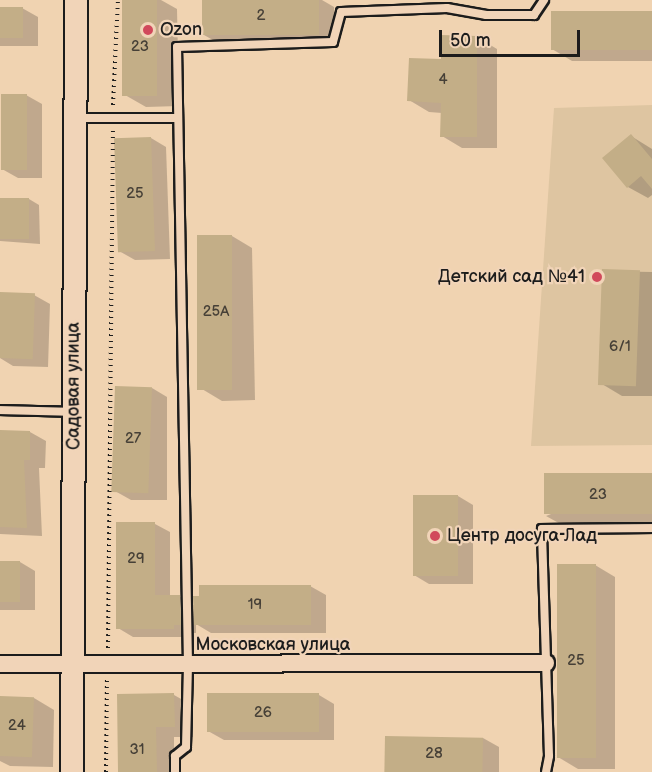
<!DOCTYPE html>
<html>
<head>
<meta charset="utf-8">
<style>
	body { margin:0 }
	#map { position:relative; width:652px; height:772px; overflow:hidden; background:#f0d3b1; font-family:"Balsamiq Sans",sans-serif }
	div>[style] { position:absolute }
	.built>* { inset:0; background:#dec5a1 }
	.shadow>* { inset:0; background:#0003 }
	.building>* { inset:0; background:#c3ae87; transform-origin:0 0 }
	.path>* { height:4px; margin-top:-2px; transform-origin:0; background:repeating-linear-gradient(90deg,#1c1c1c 0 1.5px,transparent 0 6px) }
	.roads { filter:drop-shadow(2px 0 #1c1c1c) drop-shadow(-2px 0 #1c1c1c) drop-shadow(0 2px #1c1c1c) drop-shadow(0 -2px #1c1c1c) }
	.lane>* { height:8px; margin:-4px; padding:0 4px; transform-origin:4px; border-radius:4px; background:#f1d4b8 }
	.street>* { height:16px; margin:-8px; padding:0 8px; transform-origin:8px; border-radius:8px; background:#f1d4b8 }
	.secondary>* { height:22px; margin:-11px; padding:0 11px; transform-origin:11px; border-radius:11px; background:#f1d4b8 }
	.dots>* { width:16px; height:16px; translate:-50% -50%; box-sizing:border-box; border:3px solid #f1d4b8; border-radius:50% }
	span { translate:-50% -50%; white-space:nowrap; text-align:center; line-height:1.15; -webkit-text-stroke:4.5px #f1d4b8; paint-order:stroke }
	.number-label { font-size:15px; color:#464037 }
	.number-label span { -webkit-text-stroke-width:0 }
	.poi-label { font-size:18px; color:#1c1c1c }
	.left { translate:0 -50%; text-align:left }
	.right { translate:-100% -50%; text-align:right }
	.street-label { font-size:18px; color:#1c1c1c }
	.scale { position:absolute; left:439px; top:30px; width:141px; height:27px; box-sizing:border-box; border:3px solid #1c1c1c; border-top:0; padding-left:8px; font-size:18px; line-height:21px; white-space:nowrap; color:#1c1c1c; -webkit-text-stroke:4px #f1d4b8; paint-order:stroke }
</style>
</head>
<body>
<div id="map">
	<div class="built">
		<div style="clip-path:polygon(652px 105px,652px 445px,531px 446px,554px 108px)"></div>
	</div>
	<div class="shadow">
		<div style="clip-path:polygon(123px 0,161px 0,177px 9px,179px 106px,146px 107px,125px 95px)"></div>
		<div style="clip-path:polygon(204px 0,322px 0,334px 7px,334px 41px,220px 44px,204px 35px)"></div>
		<div style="clip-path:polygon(0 8px,22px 8px,38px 17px,38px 46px,0 46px)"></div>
		<div style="clip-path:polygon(652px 13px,652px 61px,572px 61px,552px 49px)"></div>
		<div style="clip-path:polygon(477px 37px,497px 49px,497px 148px,462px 148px,442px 136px,442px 113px,429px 112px,409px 100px,442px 61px)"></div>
		<div style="clip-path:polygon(26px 95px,42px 104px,42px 178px,18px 178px,2px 169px)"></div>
		<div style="clip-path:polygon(631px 136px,652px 149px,652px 195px,648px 198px,628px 187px)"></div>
		<div style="clip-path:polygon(151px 138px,166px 147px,170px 259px,135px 260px,119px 251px)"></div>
		<div style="clip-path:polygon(29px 199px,39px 205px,40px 244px,0 241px,0 200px)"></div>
		<div style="clip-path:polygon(232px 236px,252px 248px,255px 400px,222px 401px,202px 389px)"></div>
		<div style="clip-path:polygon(603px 271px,652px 272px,652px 396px,622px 396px,602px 384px)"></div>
		<div style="clip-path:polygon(0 294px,34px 295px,50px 304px,48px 367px,13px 366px,0 358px)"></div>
		<div style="clip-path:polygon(152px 388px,167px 397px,167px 500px,131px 500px,115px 491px)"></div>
		<div style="clip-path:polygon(0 432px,30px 432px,46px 441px,45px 468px,39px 468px,42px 536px,0 534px)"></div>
		<div style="clip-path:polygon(652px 474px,652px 526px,566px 527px,546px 516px)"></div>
		<div style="clip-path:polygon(458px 496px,473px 505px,473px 584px,429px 584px,414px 575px)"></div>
		<div style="clip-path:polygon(155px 524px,170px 532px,170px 597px,180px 597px,195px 606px,310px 586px,326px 595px,326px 633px,211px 633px,196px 624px,196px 633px,189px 633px,189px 637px,133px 637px,118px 628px)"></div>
		<div style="clip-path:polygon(0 562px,20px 562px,35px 571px,35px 610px,0 610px)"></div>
		<div style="clip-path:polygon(595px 565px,615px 577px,615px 769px,578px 769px,558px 757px)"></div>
		<div style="clip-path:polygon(174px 695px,192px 705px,193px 737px,174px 737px,174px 772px,119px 772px)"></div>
		<div style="clip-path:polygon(319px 695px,334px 704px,334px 740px,224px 740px,208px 731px)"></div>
		<div style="clip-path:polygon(0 698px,34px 698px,54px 710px,53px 767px,10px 766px,0 761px)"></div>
		<div style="clip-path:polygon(483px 738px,499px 747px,499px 772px,386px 772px)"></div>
	</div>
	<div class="building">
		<div style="left:122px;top:0;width:35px;height:96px"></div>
		<div style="left:202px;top:0;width:117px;height:35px"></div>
		<div style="left:0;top:7px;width:23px;height:31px"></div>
		<div style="left:551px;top:11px;width:101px;height:39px"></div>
		<div style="clip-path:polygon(441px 35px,477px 36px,477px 137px,440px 137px,441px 103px,407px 101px,409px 58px,441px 59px)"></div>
		<div style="left:1px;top:94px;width:26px;height:76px"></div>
		<div style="clip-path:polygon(631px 134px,652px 159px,652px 189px,641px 176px,627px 188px,602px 158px)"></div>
		<div style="left:151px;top:137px;width:114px;height:37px;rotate:88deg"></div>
		<div style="left:0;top:198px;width:29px;height:41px"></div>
		<div style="left:197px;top:235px;width:35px;height:155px"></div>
		<div style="left:602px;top:269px;width:38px;height:116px;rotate:2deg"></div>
		<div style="left:0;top:292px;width:35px;height:66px;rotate:2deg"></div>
		<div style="left:115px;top:386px;width:37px;height:106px;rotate:2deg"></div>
		<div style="clip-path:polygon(0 430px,30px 431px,30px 460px,24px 460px,27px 528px,0 527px)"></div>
		<div style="left:652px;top:473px;width:41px;height:108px;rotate:90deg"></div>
		<div style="left:413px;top:495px;width:45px;height:81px"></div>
		<div style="clip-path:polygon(116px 522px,155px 522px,155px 595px,180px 595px,181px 625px,174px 625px,174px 629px,116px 629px)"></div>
		<div style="left:0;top:561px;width:20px;height:41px"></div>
		<div style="left:557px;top:564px;width:39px;height:194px"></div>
		<div style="clip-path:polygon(199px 585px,311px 585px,311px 625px,194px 625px,193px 596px,199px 596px)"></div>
		<div style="clip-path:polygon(174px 693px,175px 727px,156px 727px,157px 772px,118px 772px,117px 694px)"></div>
		<div style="left:207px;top:693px;width:112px;height:39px"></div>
		<div style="left:0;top:696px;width:34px;height:60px;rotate:2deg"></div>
		<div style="left:385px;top:736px;width:98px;height:36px;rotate:1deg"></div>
	</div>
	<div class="path">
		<div style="left:113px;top:105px;width:105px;rotate:-87.3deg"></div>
		<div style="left:108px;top:648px;width:517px;rotate:-89.45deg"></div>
		<div style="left:106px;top:772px;width:92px;rotate:-89.4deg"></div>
	</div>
	<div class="roads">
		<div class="lane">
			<div style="left:77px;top:118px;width:101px"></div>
			<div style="left:0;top:410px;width:74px;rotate:1.5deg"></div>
			<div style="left:175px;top:772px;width:16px;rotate:-90deg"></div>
			<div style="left:175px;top:756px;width:14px;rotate:-39deg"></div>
			<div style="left:186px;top:747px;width:83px;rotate:-88.6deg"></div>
			<div style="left:188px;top:664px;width:617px;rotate:-91.02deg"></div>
			<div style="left:177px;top:47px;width:156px;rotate:-1.8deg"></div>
			<div style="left:333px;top:42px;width:31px;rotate:-75deg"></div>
			<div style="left:341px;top:12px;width:106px;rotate:-2.2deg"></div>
			<div style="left:447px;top:8px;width:40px;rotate:10deg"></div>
			<div style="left:486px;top:15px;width:48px"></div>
			<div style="left:534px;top:15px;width:18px;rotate:-56deg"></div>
			<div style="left:546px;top:772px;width:16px;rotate:-79deg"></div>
			<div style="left:549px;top:756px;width:227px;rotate:-91.8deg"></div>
			<div style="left:542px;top:529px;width:110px;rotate:-0.5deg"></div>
		</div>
		<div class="street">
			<div style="left:0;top:664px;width:546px;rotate:-0.1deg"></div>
		</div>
		<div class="secondary">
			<div style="left:72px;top:772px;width:772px;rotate:-89.7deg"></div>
		</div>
	</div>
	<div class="dots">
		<div style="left:148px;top:30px;background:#d1495b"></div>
		<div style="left:597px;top:277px;background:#d1495b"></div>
		<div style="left:435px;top:536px;background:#d1495b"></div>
	</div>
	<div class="number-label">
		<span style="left:261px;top:16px">2</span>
		<span style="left:140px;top:47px">23</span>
		<span style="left:443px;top:80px">4</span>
		<span style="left:135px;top:194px">25</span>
		<span style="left:216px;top:312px">25А</span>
		<span style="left:620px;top:347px">6/1</span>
		<span style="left:133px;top:439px">27</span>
		<span style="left:598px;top:495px">23</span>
		<span style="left:136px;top:559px">29</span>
		<span style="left:255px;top:605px">19</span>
		<span style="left:576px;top:661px">25</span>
		<span style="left:263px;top:713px">26</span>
		<span style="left:17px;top:726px">24</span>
		<span style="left:137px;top:750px">31</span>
		<span style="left:434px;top:754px">28</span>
	</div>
	<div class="poi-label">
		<span class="left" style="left:160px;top:30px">Ozon</span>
		<span class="right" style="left:585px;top:277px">Детский сад №41</span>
		<span class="left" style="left:447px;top:536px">Центр досуга Лад</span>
	</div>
	<div class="street-label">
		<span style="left:74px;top:386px;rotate:-90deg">Садовая улица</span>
		<span style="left:273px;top:645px">Московская улица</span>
	</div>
	<div class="scale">50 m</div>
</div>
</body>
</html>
